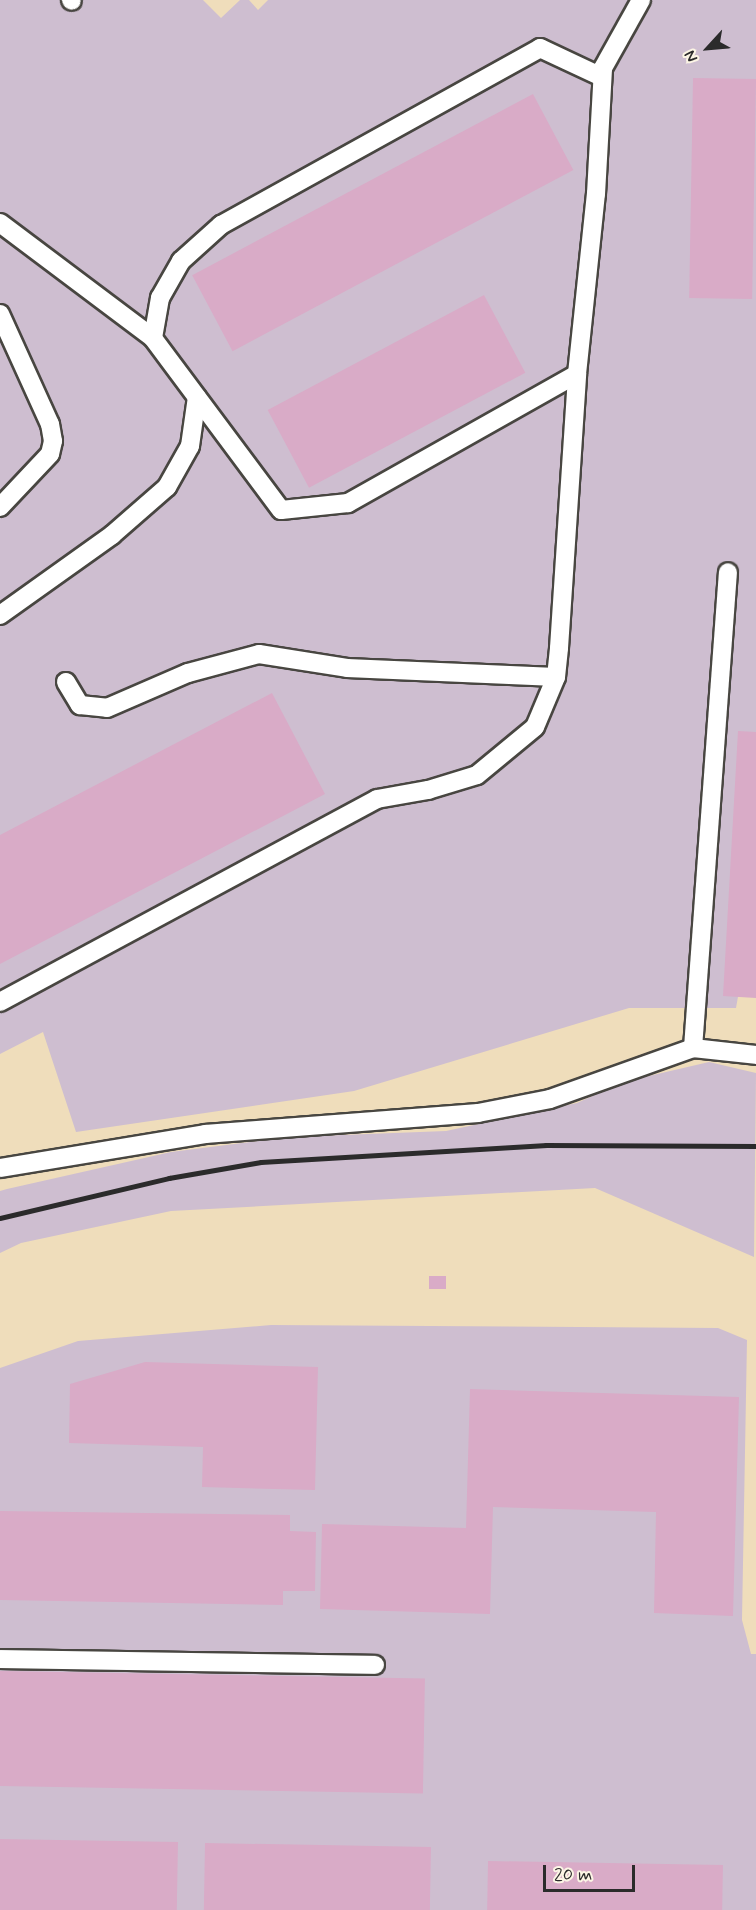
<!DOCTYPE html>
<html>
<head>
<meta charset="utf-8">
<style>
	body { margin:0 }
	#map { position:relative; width:756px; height:1910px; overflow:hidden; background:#efddbb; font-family:Mynerve,sans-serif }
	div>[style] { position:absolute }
	.industrial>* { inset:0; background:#cebed0 }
	.building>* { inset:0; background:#d9abc7; transform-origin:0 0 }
	.roads { filter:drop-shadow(2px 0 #484641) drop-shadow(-2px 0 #484641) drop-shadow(0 2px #484641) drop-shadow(0 -2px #484641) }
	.lane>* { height:18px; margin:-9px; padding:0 9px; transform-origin:9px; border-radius:9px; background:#fff }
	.rail>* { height:4.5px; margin:-2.25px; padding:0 2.25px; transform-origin:2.25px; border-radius:2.25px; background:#2b2b2b }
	span { translate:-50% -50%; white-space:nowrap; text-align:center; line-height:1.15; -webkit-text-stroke:5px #fcf5e5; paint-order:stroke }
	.north { position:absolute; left:678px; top:18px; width:60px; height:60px; -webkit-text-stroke:4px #fcf5e5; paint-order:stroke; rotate:244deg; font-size:16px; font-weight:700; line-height:24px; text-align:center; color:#2b2b2b }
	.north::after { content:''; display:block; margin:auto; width:21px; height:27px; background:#2b2b2b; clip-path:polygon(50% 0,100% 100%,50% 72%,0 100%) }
	.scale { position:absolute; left:543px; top:1865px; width:92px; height:27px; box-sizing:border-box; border:3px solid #2b2b2b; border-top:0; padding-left:8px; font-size:18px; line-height:21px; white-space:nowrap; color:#2b2b2b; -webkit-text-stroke:4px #fcf5e5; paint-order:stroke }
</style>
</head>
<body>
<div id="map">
	<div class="industrial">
		<div style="clip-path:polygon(0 0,203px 0,221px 18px,240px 0,249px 0,258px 10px,268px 0,756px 0,756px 992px,739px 991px,736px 1008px,629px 1008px,354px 1091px,76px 1132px,43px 1032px,0 1054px)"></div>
		<div style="clip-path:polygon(709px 1062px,756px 1073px,754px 1257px,595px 1188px,171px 1211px,21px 1243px,0 1253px,0 1191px,7px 1189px,171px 1152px,290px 1137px,446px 1131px,577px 1103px,623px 1082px)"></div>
		<div style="clip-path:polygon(271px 1325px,718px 1328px,747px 1340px,742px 1620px,751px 1654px,756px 1654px,756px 1910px,0 1910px,0 1368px,78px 1341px)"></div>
	</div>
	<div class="building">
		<div style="left:693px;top:78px;width:63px;height:220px;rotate:1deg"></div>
		<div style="left:533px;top:94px;width:86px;height:386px;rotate:62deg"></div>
		<div style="left:484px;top:295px;width:88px;height:245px;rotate:62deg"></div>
		<div style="clip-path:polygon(272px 693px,325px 794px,0 964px,0 835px)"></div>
		<div style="clip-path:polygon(738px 731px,756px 732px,756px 998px,723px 996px)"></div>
		<div style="left:446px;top:1276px;width:13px;height:17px;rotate:90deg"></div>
		<div style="clip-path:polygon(145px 1362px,318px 1367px,315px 1490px,202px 1487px,203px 1447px,69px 1443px,70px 1384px)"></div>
		<div style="clip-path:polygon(470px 1389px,739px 1397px,733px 1616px,654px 1613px,656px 1512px,493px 1507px,490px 1614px,320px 1609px,322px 1524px,466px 1528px)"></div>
		<div style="clip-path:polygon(0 1511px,290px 1515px,290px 1531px,316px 1532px,315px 1591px,283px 1591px,283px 1605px,0 1600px)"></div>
		<div style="left:0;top:1671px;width:425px;height:115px;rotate:1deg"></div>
		<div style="left:0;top:1839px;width:178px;height:71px;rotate:1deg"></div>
		<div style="left:205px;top:1843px;width:226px;height:67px;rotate:1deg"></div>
		<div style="left:488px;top:1861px;width:235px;height:49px;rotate:1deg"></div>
	</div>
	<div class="roads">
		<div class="lane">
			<div style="left:71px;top:0;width:1px;rotate:45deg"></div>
			<div style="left:0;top:223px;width:191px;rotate:36.9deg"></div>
			<div style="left:0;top:314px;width:121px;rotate:65.6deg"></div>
			<div style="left:50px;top:424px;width:17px;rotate:80deg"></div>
			<div style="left:53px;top:441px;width:13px;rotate:103deg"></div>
			<div style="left:50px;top:454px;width:73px;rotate:133.3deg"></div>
			<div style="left:577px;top:374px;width:263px;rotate:150.6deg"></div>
			<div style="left:348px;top:503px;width:67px;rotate:174deg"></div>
			<div style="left:281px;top:510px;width:214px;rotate:-126.7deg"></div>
			<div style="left:153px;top:338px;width:41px;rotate:-80.1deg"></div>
			<div style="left:160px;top:298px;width:43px;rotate:-60.4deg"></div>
			<div style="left:181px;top:261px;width:54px;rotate:-42deg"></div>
			<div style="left:221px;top:225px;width:365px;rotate:-29deg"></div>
			<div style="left:540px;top:48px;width:68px;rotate:25.1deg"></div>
			<div style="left:0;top:615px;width:138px;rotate:-35.5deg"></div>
			<div style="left:112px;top:535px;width:73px;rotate:-41.1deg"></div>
			<div style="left:167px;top:487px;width:47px;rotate:-60.7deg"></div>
			<div style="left:190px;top:446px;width:49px;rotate:-81.9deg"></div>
			<div style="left:66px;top:682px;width:27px;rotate:59deg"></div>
			<div style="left:80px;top:705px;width:27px;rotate:6deg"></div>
			<div style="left:107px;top:708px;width:88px;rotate:-23.4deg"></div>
			<div style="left:188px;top:673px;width:73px;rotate:-15deg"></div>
			<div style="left:259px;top:654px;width:89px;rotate:9deg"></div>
			<div style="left:347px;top:668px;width:209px;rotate:2.5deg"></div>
			<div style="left:0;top:1002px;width:428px;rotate:-28.3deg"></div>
			<div style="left:377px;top:799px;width:52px;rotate:-10deg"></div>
			<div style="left:428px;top:790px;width:51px;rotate:-17deg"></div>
			<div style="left:477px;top:775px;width:75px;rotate:-39.6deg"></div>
			<div style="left:535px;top:727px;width:54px;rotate:-67.2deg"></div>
			<div style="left:556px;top:677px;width:29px;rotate:-84deg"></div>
			<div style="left:559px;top:648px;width:275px;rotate:-86.2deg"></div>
			<div style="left:577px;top:374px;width:181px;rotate:-84deg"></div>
			<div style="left:596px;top:194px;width:126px;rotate:-86.8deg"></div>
			<div style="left:603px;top:68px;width:78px;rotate:-60.8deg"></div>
			<div style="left:693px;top:1048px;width:477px;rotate:-85.8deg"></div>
			<div style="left:0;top:1168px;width:208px;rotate:-9.4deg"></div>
			<div style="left:205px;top:1134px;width:274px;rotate:-4.4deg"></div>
			<div style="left:478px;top:1113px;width:73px;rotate:-11deg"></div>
			<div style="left:550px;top:1099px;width:152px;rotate:-19.6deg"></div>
			<div style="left:693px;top:1048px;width:63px;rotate:6.3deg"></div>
			<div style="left:0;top:1659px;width:375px;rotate:0.9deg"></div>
		</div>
	</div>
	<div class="rail">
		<div style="left:0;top:1218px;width:174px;rotate:-13.3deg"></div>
		<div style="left:169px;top:1178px;width:93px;rotate:-9.9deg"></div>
		<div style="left:261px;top:1162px;width:286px;rotate:-3.4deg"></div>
		<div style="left:546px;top:1145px;width:210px;rotate:0.3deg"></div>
	</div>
	<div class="north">N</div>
	<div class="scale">20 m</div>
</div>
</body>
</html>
